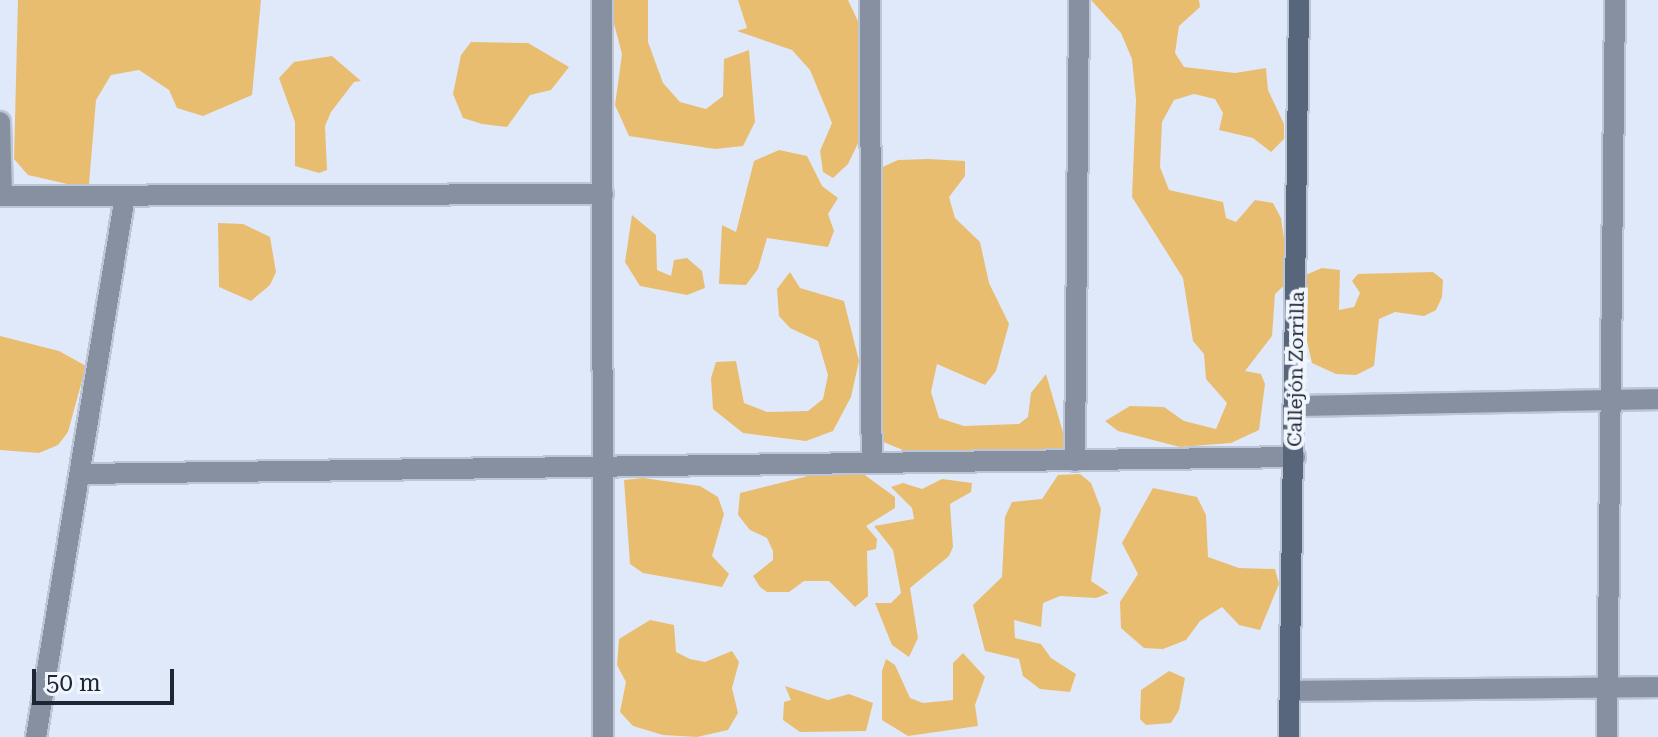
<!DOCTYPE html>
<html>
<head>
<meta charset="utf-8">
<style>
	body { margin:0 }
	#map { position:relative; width:1658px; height:737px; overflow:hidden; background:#e0e9f9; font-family:"Roboto Serif",serif }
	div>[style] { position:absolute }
	.green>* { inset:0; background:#e9bd6f }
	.roads { filter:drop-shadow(2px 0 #bdc6d6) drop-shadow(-2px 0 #bdc6d6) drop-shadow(0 2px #bdc6d6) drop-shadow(0 -2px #bdc6d6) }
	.street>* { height:20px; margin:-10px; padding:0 10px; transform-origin:10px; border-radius:10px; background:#8690a0 }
	.secondary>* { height:20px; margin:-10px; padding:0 10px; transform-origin:10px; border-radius:10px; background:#58667c }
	span { translate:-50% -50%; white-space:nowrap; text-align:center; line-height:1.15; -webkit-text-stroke:8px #f1f6fe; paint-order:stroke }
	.street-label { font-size:20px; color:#1e2634 }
	.scale { position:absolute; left:32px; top:669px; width:142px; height:36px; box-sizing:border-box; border:4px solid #1e2634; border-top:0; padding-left:10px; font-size:24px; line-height:28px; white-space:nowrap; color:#1e2634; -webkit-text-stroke:6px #f1f6fe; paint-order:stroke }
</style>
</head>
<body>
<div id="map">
	<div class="green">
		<div style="clip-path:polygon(18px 0,261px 0,252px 95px,203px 116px,177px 108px,169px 90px,139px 70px,111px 75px,96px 100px,89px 184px,76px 186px,28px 175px,14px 159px)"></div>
		<div style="clip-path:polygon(614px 0,648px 0,648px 42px,663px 83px,680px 102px,706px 109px,723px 96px,724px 59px,749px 50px,755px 122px,743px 146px,715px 149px,629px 136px,615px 105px,622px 54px,613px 20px)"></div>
		<div style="clip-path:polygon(738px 0,848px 0,865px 36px,864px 131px,848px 164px,833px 178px,823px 172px,820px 151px,832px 123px,810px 70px,792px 50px,737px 31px,747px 28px)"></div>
		<div style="clip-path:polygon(1091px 0,1199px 0,1200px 7px,1179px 26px,1175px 53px,1184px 67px,1235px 73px,1266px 68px,1268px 90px,1284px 124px,1284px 139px,1271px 152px,1253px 138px,1219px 130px,1223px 113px,1215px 99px,1194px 94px,1174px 100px,1162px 122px,1160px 167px,1169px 190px,1223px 202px,1226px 218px,1236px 222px,1255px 200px,1273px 203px,1281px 218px,1290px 280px,1275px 294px,1272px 336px,1245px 371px,1261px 374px,1265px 384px,1259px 430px,1231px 443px,1180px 447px,1118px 431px,1105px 421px,1130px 406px,1164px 407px,1184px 421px,1216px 429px,1227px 403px,1206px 379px,1204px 354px,1193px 341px,1183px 278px,1132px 197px,1136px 100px,1132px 59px,1121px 33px)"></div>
		<div style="clip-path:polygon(471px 42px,528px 43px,569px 67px,551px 90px,530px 95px,507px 127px,482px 124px,463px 118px,453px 94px,461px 55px)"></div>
		<div style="clip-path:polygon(332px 56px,361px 81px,354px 82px,331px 112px,325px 126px,327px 170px,319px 173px,295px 166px,295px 122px,279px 78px,294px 62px)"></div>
		<div style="clip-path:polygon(779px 150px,807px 156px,822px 186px,838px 198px,828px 214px,834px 231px,828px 247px,767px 238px,758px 269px,746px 285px,719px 284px,722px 225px,736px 232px,754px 161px)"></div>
		<div style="clip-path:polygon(928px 159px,965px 161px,965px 176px,949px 197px,955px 218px,980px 242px,989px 283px,1009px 324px,996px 371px,985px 385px,937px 364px,931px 392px,939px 418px,964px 426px,1019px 424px,1028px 417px,1031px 393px,1046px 374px,1069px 453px,949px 469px,881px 441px,870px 426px,860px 395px,874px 171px,898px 160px)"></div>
		<div style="clip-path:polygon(632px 215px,656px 235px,657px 270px,671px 276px,674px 260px,687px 258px,702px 271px,705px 288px,687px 295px,640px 286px,625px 262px)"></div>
		<div style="clip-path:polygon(218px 223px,243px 224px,270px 237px,276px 272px,270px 285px,251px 301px,219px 287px)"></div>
		<div style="clip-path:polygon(1322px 268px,1340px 270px,1339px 310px,1354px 307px,1360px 293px,1352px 281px,1358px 274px,1433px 272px,1443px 280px,1442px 297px,1436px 310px,1424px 316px,1395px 312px,1379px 319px,1374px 366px,1356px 375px,1336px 374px,1312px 363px,1306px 337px,1303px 276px)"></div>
		<div style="clip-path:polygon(790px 272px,800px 288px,844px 301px,859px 361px,851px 397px,833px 431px,806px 441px,743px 433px,713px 409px,711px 378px,716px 362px,736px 361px,744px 403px,767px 412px,808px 411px,823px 399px,828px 375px,818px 341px,790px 328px,779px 316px,777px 289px)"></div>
		<div style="clip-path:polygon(0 336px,59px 351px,86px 366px,68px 432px,58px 445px,39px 453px,0 450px)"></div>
		<div style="clip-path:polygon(862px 473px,895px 497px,895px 508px,866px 526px,877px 539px,876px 549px,867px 551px,868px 596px,855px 607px,829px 581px,804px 581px,789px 592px,767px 592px,760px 587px,753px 576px,773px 560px,773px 551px,767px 538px,750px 530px,738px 515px,740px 493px,812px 475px)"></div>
		<div style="clip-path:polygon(1080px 474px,1091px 483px,1101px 509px,1091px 581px,1109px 593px,1096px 598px,1060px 596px,1043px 603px,1041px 627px,1014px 620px,1015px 638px,1041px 644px,1051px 658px,1076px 674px,1070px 692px,1040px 689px,1023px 676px,1019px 659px,985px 651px,973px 605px,1002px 577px,1005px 517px,1012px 502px,1042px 499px,1058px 475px)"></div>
		<div style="clip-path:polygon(643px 478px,700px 486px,718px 497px,724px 514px,712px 556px,729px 574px,722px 587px,643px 573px,630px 564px,624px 480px)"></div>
		<div style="clip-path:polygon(942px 479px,972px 483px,971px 492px,950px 504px,953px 547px,949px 556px,910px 588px,918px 638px,909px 657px,892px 645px,875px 603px,891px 603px,901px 593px,893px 550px,874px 526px,914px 519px,912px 508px,891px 487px,903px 483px,922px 489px)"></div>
		<div style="clip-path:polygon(1153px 488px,1197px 497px,1206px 515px,1208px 557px,1239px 568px,1275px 569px,1279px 584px,1260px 630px,1239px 625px,1222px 607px,1200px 621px,1186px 640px,1163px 649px,1144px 648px,1121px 628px,1120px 602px,1138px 574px,1122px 543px)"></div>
		<div style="clip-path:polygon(650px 620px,674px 625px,676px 652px,690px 659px,705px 662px,732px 651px,739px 662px,732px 688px,738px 713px,728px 730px,697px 737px,663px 735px,633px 726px,620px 712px,626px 682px,617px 665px,619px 639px)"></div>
		<div style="clip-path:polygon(963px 653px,985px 677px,975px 705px,978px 726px,908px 736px,882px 720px,882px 671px,886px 659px,895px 665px,910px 698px,923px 703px,953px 700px,953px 663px)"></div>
		<div style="clip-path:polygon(1169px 671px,1185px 678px,1179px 710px,1171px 723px,1146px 725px,1140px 719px,1141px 690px)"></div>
		<div style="clip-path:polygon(785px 686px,828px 700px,849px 694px,873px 703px,866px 731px,800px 732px,783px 720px,784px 702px,791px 700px)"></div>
	</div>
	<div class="roads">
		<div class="street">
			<div style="left:602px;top:0;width:737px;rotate:89.92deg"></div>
			<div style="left:870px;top:0;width:463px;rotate:89.8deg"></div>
			<div style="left:0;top:122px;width:74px;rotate:88.5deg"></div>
			<div style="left:0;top:196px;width:603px;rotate:-0.19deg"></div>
			<div style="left:1296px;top:406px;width:362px;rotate:-1.1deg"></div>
			<div style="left:1075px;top:461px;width:461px;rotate:-89.5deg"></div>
			<div style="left:80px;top:474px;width:1215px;rotate:-0.8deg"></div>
			<div style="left:1290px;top:691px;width:368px;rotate:-0.6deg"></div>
			<div style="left:36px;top:737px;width:548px;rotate:-80.66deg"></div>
			<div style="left:1607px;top:737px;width:737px;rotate:-89.38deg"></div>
		</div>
		<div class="secondary">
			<div style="left:1289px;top:737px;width:737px;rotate:-89.22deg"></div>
		</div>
	</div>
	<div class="street-label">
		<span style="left:1296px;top:369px;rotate:-89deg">Callejón Zorrilla</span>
	</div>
	<div class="scale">50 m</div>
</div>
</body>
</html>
